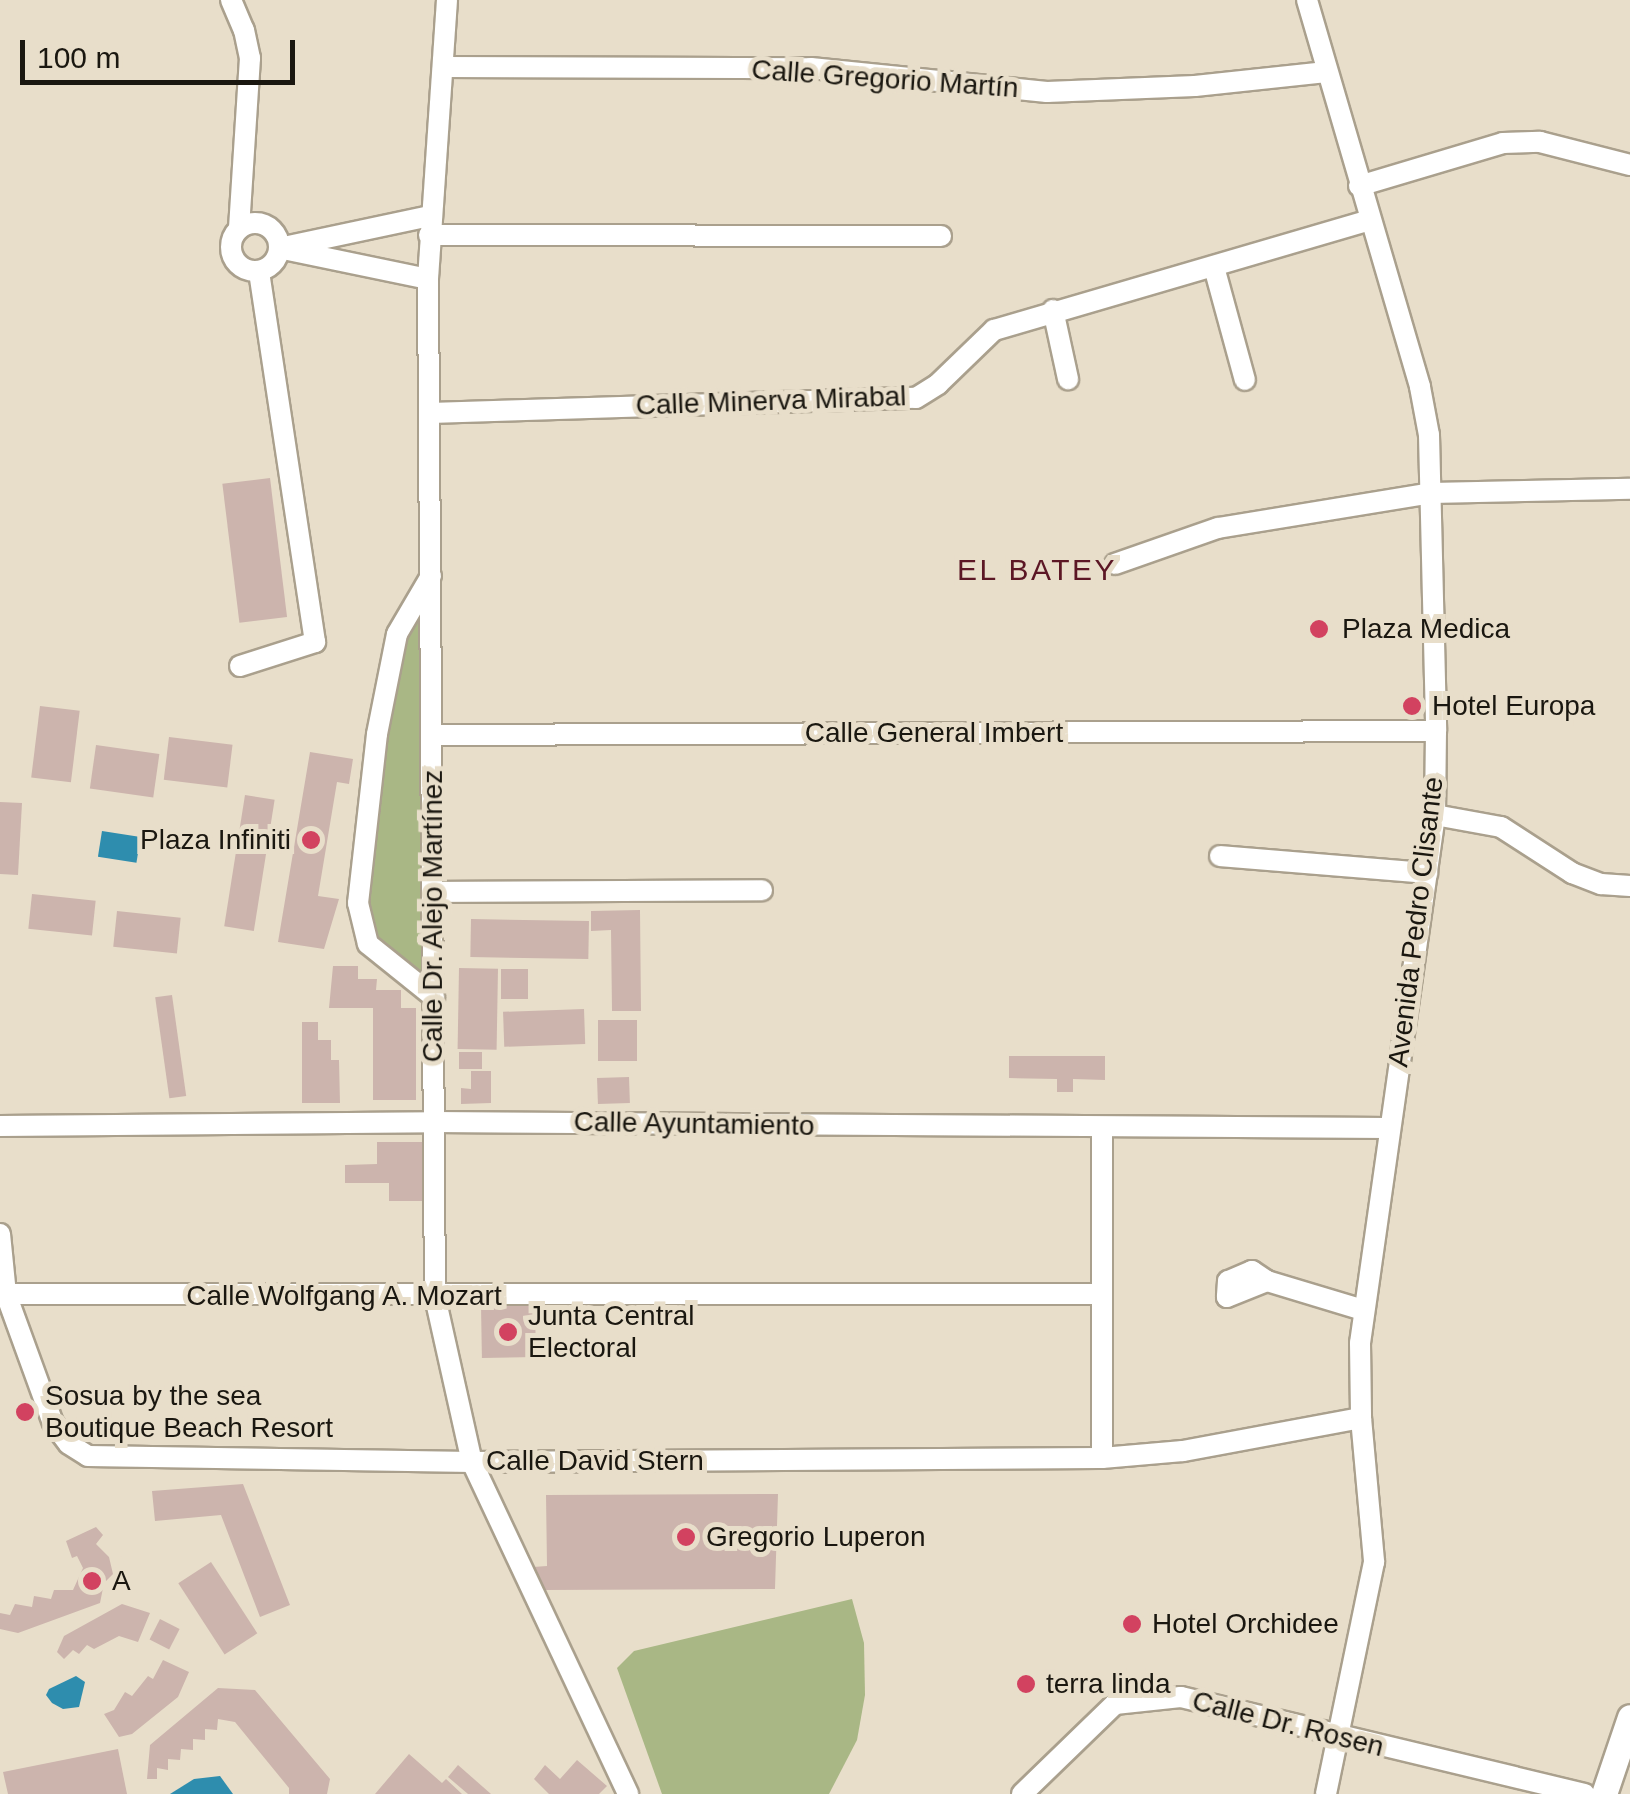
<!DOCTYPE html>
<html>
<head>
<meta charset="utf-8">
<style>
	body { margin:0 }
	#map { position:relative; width:1630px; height:1794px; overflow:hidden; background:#e8deca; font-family:Arial,sans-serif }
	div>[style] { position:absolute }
	.green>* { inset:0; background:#a9b785 }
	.water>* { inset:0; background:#2e8dae; transform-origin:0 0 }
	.building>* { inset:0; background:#ccb4ad; transform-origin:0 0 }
	.roads { filter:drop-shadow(2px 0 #aaa08d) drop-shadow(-2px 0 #aaa08d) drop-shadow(0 2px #aaa08d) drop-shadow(0 -2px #aaa08d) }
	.minor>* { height:20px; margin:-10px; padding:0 10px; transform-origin:10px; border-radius:10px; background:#fff }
	.minor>.ring { margin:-10px; padding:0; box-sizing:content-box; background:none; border:20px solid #fff; border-radius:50% }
	.major>* { height:25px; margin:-12.5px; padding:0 12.5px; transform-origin:12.5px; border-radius:12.5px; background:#fff }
	.dots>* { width:28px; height:28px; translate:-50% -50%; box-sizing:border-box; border:5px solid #e8deca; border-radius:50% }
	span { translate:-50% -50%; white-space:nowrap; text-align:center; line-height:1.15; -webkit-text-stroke:10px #e8deca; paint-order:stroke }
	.street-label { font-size:28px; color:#1a1710 }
	.poi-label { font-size:28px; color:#1a1710 }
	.left { translate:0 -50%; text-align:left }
	.right { translate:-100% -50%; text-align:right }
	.neighbourhood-label { font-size:30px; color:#5c1725; letter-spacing:2.5px }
	.scale { position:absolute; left:20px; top:40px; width:275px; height:45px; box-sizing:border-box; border:5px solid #1a1710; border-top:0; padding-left:12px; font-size:30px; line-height:35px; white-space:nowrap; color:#1a1710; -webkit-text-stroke:8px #e8deca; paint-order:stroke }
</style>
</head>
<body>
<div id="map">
	<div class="green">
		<div style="clip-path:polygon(422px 592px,429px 980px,389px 952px,369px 930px,365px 901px,399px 636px)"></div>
		<div style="clip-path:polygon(852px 1599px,864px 1643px,865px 1695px,857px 1740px,829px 1794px,662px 1794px,617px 1668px,634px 1651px)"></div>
	</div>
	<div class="water">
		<div style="left:102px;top:831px;width:39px;height:26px;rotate:9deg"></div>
		<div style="clip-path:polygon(76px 1676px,85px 1682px,79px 1707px,63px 1709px,52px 1703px,46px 1695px,49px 1689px)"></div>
		<div style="clip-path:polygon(220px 1776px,233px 1794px,170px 1794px,194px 1779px)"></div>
	</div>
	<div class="building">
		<div style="left:270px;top:478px;width:140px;height:48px;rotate:83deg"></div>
		<div style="left:40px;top:706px;width:40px;height:72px;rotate:7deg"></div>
		<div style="left:169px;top:737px;width:64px;height:43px;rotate:7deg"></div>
		<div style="left:96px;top:745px;width:64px;height:44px;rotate:8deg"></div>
		<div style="clip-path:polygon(310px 752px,353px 759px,349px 784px,337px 782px,318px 896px,339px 899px,324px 949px,278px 942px)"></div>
		<div style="left:245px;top:795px;width:30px;height:133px;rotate:9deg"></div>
		<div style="clip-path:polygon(0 802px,22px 803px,18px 875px,0 874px)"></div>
		<div style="left:32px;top:894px;width:64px;height:35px;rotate:6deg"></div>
		<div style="clip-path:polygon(640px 910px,641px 1011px,612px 1011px,611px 930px,591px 931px,591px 911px)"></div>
		<div style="left:117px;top:911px;width:64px;height:36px;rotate:6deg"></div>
		<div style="left:471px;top:919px;width:118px;height:38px;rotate:1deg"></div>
		<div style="clip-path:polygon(333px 966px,358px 966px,358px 979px,377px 979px,376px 990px,401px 990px,401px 1008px,416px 1008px,416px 1100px,373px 1100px,373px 1008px,329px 1008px)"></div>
		<div style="left:459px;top:968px;width:39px;height:81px;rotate:1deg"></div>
		<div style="left:501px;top:969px;width:27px;height:30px"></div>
		<div style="left:172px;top:995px;width:102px;height:17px;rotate:82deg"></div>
		<div style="left:584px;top:1009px;width:35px;height:81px;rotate:88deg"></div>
		<div style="left:598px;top:1020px;width:39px;height:41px"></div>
		<div style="clip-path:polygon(302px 1022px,318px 1022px,318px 1040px,331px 1040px,331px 1060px,339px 1060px,340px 1103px,302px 1103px)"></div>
		<div style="left:459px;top:1052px;width:23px;height:17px"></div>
		<div style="clip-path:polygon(1009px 1056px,1105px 1056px,1105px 1080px,1073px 1079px,1073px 1092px,1057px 1092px,1057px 1079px,1009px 1078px)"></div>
		<div style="clip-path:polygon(471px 1071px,491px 1071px,491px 1103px,461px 1104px,461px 1088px,471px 1089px)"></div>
		<div style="left:629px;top:1077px;width:26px;height:32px;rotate:88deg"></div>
		<div style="clip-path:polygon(377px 1142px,430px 1142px,430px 1201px,389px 1201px,389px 1183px,345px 1183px,345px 1165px,377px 1164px)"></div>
		<div style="left:535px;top:1305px;width:52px;height:54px;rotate:89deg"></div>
		<div style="clip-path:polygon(243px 1484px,290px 1605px,260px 1617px,221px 1515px,155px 1521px,152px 1491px)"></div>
		<div style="clip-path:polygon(778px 1494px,775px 1589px,544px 1590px,533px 1567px,547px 1566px,546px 1495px)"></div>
		<div style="clip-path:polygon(96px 1527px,103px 1535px,96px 1544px,109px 1557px,113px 1574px,104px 1583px,100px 1603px,18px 1633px,0 1629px,0 1613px,10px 1615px,15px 1604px,32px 1607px,34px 1596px,51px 1599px,54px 1590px,73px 1590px,83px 1568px,77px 1556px,72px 1558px,66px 1541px)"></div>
		<div style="left:211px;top:1562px;width:85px;height:39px;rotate:57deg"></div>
		<div style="clip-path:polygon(122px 1604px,150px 1613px,138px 1642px,119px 1636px,94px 1649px,87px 1645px,79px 1654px,73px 1650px,64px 1659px,57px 1652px,64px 1636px)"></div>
		<div style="left:160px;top:1619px;width:22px;height:23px;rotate:27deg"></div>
		<div style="clip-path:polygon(163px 1660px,189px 1672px,178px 1697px,132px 1734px,119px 1737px,104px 1714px,114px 1710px,125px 1692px,132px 1696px,148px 1676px,153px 1679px)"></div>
		<div style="clip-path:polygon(218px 1688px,255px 1690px,330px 1779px,327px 1794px,289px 1794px,289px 1788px,235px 1722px,218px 1719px,217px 1730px,205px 1729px,205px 1740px,193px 1739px,193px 1750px,181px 1749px,180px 1760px,168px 1759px,168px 1770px,157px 1768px,157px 1779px,147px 1779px,150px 1745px)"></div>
		<div style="clip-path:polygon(118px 1749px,127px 1794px,8px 1794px,3px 1772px)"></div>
		<div style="clip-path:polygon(409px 1754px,442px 1783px,446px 1779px,462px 1794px,375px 1794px)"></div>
		<div style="clip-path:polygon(577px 1760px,607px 1786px,599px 1794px,549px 1794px,534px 1779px,545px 1765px,560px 1779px)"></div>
		<div style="clip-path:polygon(458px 1765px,491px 1794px,468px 1794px,448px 1777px)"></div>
	</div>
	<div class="roads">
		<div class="minor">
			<div style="left:231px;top:0;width:33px;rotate:67deg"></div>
			<div style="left:244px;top:30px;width:29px;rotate:78deg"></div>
			<div style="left:250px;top:58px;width:171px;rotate:93.7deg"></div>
			<div style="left:447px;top:0;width:280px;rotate:93.9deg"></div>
			<div style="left:428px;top:279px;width:1018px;rotate:89.61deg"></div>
			<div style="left:435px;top:1297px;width:169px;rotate:77.4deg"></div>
			<div style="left:472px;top:1462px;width:367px;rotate:64.8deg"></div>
			<div style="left:1307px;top:0;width:403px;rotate:73.7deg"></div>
			<div style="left:1420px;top:387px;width:49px;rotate:79.4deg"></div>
			<div style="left:1429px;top:435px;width:296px;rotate:88.6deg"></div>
			<div style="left:1436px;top:731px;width:84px;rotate:90.7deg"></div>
			<div style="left:1435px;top:815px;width:533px;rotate:98.08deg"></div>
			<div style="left:1360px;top:1343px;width:75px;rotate:89.2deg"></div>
			<div style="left:1361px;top:1418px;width:145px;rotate:84.8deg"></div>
			<div style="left:1374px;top:1562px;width:237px;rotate:101.7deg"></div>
			<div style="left:444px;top:67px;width:367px;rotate:0.2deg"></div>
			<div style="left:811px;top:68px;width:237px;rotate:5.8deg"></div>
			<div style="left:1047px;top:92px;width:148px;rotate:-2.3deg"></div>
			<div style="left:1195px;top:86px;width:132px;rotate:-6.1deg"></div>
			<div style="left:1359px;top:186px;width:150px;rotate:-16.6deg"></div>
			<div style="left:1503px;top:143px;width:37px;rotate:-2deg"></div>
			<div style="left:1540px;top:142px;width:93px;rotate:14.3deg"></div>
			<div class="ring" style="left:231px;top:223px;width:28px;height:28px"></div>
			<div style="left:429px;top:235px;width:512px;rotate:0.11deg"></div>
			<div style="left:279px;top:248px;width:153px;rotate:-12deg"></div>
			<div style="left:288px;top:250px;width:143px;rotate:11.7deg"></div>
			<div style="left:1214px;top:267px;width:117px;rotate:74.7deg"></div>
			<div style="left:1053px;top:310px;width:71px;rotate:77.7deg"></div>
			<div style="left:430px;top:413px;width:486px;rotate:-1.8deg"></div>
			<div style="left:916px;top:398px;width:26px;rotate:-32deg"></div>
			<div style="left:938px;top:384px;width:78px;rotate:-44deg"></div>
			<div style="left:994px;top:330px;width:392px;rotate:-16.3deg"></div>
			<div style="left:1115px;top:564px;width:109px;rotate:-19.3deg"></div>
			<div style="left:1218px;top:528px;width:216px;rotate:-9.3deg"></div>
			<div style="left:1431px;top:493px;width:199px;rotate:-1.2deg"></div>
			<div style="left:431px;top:576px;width:67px;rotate:120.4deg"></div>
			<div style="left:397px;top:634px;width:102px;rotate:101.3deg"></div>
			<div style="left:377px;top:734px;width:170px;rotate:96.4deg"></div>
			<div style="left:358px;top:903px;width:42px;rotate:76.3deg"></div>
			<div style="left:368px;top:944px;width:85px;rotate:38.8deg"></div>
			<div style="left:240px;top:666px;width:79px;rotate:-17.7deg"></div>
			<div style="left:315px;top:642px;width:375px;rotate:-98.6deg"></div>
			<div style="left:432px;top:735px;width:1004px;rotate:-0.23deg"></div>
			<div style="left:1435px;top:815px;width:67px;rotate:10.3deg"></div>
			<div style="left:1501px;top:827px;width:85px;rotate:32.9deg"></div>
			<div style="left:1572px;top:873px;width:31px;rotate:21deg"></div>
			<div style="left:1601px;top:884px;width:29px;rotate:4deg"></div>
			<div style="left:1220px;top:856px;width:208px;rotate:4.7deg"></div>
			<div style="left:433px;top:892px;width:329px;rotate:-0.3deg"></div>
			<div style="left:0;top:1126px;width:434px;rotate:-0.5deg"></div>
			<div style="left:434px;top:1122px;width:954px;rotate:0.36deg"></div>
			<div style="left:1102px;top:1128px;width:330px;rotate:90deg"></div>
			<div style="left:0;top:1234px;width:60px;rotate:84.3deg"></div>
			<div style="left:6px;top:1294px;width:137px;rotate:70deg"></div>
			<div style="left:53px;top:1423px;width:26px;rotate:53deg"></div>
			<div style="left:69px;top:1444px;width:22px;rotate:32deg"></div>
			<div style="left:88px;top:1456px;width:384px;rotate:0.9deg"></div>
			<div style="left:472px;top:1462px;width:630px;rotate:-0.36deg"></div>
			<div style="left:1102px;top:1458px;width:81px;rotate:-4.9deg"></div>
			<div style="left:1183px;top:1451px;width:181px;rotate:-10.5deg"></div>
			<div style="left:1267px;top:1281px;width:18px;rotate:-146deg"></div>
			<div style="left:1252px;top:1271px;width:26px;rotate:157deg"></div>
			<div style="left:1228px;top:1281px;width:16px;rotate:94deg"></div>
			<div style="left:1227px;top:1297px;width:43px;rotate:-21.8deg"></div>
			<div style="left:1267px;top:1281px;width:100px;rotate:16.8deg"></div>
			<div style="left:6px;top:1294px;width:1095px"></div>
			<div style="left:1022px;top:1794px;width:129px;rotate:-44.1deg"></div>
			<div style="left:1115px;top:1704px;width:66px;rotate:-6.1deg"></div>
			<div style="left:1181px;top:1697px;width:415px;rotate:13.5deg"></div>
		</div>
		<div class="major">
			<div style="left:1604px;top:1794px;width:81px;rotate:-71.3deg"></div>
		</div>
	</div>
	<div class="dots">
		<div style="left:1319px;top:629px;background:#d24260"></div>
		<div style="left:1412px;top:706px;background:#d24260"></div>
		<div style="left:311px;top:840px;background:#d24260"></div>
		<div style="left:508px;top:1332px;background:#d24260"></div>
		<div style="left:25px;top:1412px;background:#d24260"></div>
		<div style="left:686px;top:1537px;background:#d24260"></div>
		<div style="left:92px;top:1581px;background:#d24260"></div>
		<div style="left:1132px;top:1624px;background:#d24260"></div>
		<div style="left:1026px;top:1684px;background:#d24260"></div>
	</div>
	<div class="street-label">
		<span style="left:885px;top:79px;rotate:4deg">Calle Gregorio Martín</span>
		<span style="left:771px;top:401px;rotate:-2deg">Calle Minerva Mirabal</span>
		<span style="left:934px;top:733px">Calle General Imbert</span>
		<span style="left:433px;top:916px;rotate:-90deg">Calle Dr. Alejo Martínez</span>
		<span style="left:1416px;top:922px;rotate:-83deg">Avenida Pedro Clisante</span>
		<span style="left:694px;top:1124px;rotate:1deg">Calle Ayuntamiento</span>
		<span style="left:344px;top:1296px">Calle Wolfgang A. Mozart</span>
		<span style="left:595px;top:1461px">Calle David Stern</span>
		<span style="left:1288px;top:1724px;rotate:14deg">Calle Dr. Rosen</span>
	</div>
	<div class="poi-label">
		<span class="left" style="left:1342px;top:629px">Plaza Medica</span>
		<span class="left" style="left:1432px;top:706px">Hotel Europa</span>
		<span class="right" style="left:291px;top:840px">Plaza Infiniti</span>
		<span class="left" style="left:528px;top:1332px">Junta Central<br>Electoral</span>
		<span class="left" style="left:45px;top:1412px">Sosua by the sea<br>Boutique Beach Resort</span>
		<span class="left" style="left:706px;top:1537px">Gregorio Luperon</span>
		<span class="left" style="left:112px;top:1581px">A</span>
		<span class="left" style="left:1152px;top:1624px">Hotel Orchidee</span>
		<span class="left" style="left:1046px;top:1684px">terra linda</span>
	</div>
	<div class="neighbourhood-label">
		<span style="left:1037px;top:570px">EL BATEY</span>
	</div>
	<div class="scale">100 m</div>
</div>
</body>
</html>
